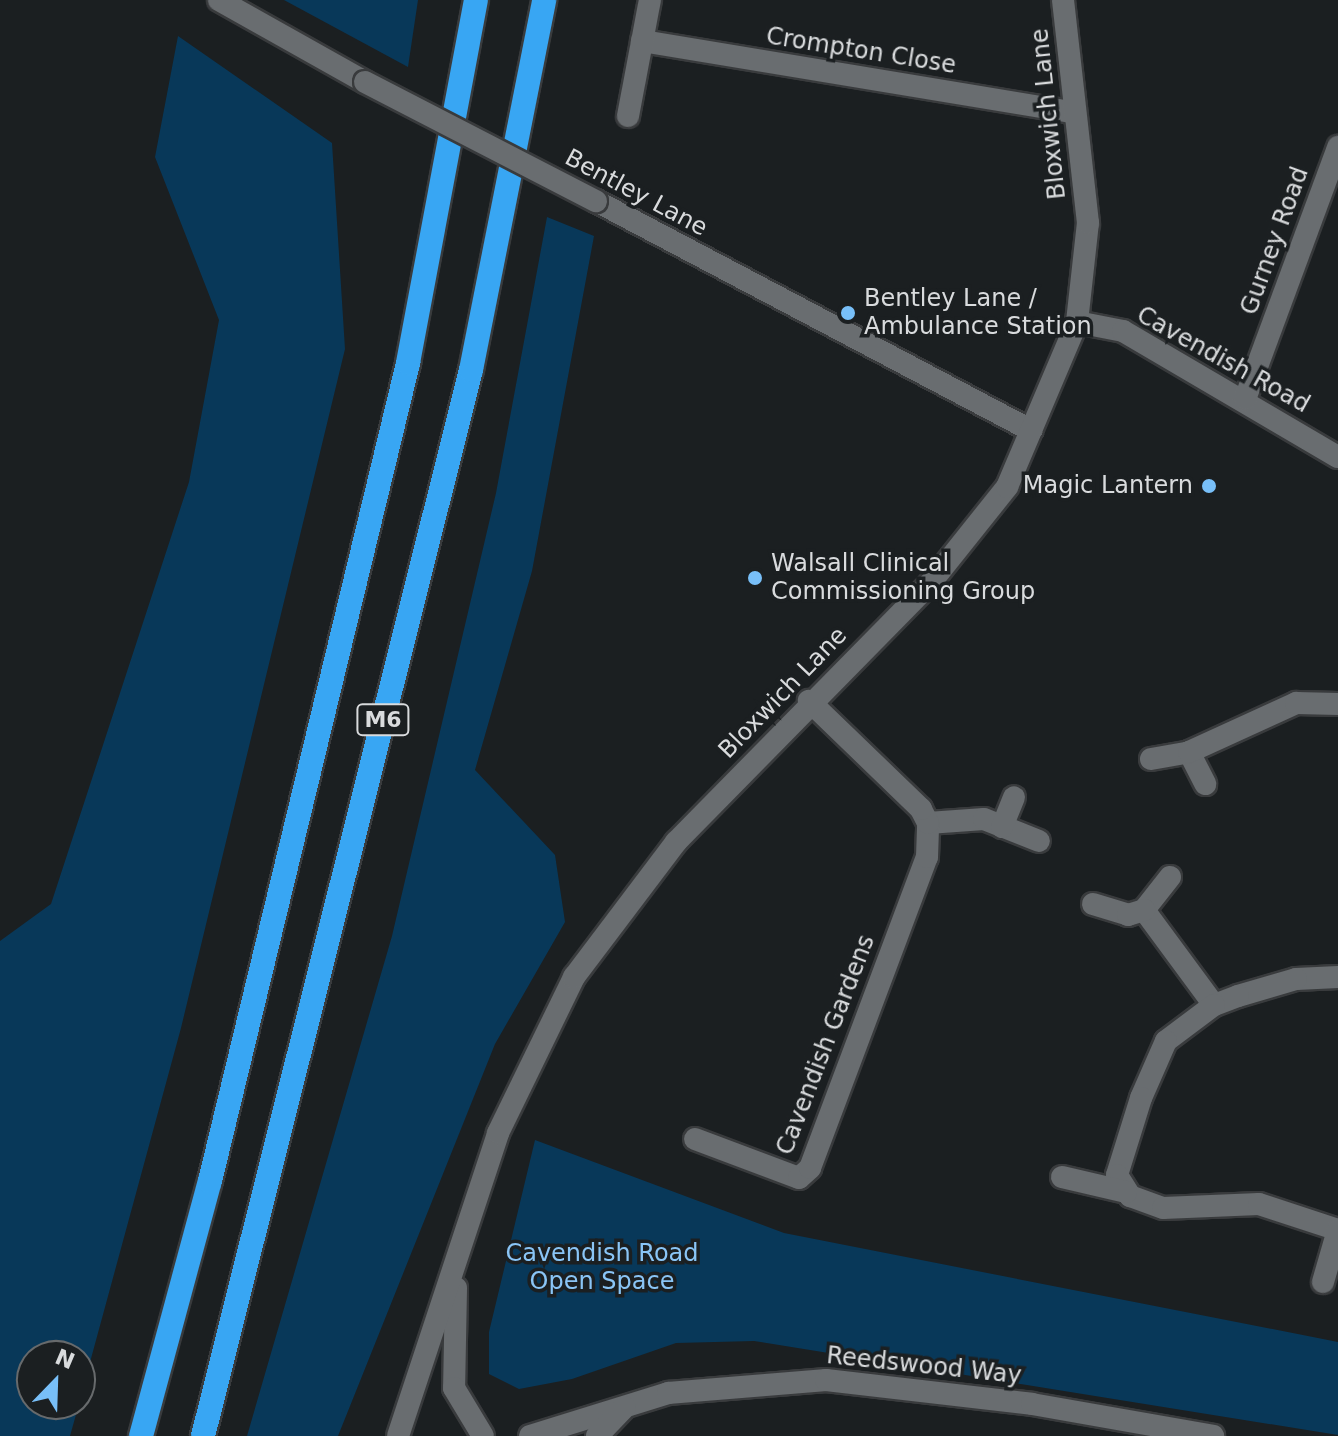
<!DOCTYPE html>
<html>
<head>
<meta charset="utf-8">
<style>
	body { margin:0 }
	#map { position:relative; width:1338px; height:1436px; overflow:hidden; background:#1b1f21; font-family:"DejaVu Sans",sans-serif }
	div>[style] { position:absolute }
	.green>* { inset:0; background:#083859 }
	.roads { filter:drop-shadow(2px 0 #393b3d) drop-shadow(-2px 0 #393b3d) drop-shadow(0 2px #393b3d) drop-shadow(0 -2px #393b3d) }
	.minor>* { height:22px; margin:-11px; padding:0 11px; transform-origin:11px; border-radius:11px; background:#696d70 }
	.tertiary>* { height:22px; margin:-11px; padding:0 11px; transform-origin:11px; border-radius:11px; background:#696d70 }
	.motorway>* { height:24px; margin:-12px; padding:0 12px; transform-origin:12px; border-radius:12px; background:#38a6f3 }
	.bridges { filter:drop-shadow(2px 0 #393b3d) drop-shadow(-2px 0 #393b3d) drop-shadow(0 2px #393b3d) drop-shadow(0 -2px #393b3d) }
	.tertiary-bridge>* { height:22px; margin:-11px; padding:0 11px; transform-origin:11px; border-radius:11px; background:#696d70 }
	.dots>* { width:22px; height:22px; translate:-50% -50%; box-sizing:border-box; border:4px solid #1b1f21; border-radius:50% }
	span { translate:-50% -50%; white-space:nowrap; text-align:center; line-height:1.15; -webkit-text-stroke:7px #1b1f21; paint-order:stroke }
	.shield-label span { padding:2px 6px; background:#1b1f21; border:2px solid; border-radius:6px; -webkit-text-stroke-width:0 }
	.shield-label { font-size:22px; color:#d9dbdd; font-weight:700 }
	.street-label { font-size:24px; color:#d9dbdd }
	.poi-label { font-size:24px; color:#d9dbdd }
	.left { translate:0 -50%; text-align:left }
	.right { translate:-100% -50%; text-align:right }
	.park-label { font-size:24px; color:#8ac5f6 }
	.north { position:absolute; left:16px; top:1340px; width:80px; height:80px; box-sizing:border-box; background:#1b1f21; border:2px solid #676a6c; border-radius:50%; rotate:23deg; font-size:22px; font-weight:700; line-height:32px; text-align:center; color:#d9dbdd }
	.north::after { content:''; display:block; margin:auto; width:28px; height:36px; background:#78bff8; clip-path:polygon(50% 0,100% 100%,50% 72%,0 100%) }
</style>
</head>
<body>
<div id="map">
	<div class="green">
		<div style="clip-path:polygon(284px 0,418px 0,408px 67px)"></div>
		<div style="clip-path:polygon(178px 36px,332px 143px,345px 349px,181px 1028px,80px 1399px,80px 1356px,32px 1356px,32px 1404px,79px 1404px,70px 1436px,0 1436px,0 941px,51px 904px,189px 482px,219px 320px,155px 157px)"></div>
		<div style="clip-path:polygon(547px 217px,594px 236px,532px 571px,475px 770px,555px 855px,565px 922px,495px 1044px,338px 1436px,247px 1436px,392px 936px,496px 493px)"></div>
		<div style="clip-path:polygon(535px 1140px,784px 1233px,1338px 1342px,1338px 1435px,754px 1341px,676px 1343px,572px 1379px,519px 1389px,489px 1374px,489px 1332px)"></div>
	</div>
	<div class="roads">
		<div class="minor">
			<div style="left:642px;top:41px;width:436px;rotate:9.4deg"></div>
			<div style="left:628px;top:116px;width:118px;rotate:-79.3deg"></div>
			<div style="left:1077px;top:322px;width:47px;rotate:11.1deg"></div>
			<div style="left:1123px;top:331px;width:249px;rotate:30.4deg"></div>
			<div style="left:1245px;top:399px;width:269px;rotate:-69.7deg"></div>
			<div style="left:1189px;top:752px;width:36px;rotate:63deg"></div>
			<div style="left:1151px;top:759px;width:39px;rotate:-10deg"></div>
			<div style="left:1189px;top:752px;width:118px;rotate:-24.6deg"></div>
			<div style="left:1296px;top:703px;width:42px;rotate:1.4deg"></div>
			<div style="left:928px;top:823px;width:56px;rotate:-4.1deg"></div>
			<div style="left:984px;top:819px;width:59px;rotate:21.8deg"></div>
			<div style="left:1002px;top:827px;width:32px;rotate:-68deg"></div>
			<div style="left:1170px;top:877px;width:42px;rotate:128.2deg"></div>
			<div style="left:1144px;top:910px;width:118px;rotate:53.6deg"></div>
			<div style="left:1093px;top:904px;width:37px;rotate:17deg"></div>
			<div style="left:1128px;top:915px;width:17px;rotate:-17deg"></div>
			<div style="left:1338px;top:977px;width:42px;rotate:177.3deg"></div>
			<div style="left:1296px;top:979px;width:60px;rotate:163.7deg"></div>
			<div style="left:1238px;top:996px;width:26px;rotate:159deg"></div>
			<div style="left:1214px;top:1005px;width:60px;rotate:143.1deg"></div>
			<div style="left:1166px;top:1041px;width:62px;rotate:113.7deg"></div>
			<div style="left:1141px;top:1098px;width:81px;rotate:107.3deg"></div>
			<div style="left:1117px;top:1175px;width:25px;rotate:58deg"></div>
			<div style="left:1130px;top:1196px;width:35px;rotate:20deg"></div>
			<div style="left:1163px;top:1208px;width:96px;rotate:-2.4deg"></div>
			<div style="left:1259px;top:1204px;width:83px;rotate:18.2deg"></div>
			<div style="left:695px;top:1139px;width:111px;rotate:20.6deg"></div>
			<div style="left:799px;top:1178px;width:15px;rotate:-42deg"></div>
			<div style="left:810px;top:1168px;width:332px;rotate:-69.4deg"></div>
			<div style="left:927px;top:857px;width:34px;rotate:-88deg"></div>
			<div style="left:928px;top:823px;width:16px;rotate:-117deg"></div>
			<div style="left:921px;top:809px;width:156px;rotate:-136deg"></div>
			<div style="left:1062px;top:1177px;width:66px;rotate:13.2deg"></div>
			<div style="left:1323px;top:1282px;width:54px;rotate:-73.9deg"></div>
		</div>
		<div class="tertiary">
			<div style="left:219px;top:0;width:167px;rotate:29.3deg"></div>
			<div style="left:596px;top:201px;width:492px;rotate:27.8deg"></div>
			<div style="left:456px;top:1288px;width:100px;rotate:91.1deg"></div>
			<div style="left:454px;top:1388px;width:56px;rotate:58.9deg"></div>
			<div style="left:398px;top:1436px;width:319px;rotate:-71.7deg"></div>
			<div style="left:498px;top:1133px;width:174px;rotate:-64deg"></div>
			<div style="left:574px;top:977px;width:169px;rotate:-52.9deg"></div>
			<div style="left:676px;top:842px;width:359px;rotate:-45.5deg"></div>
			<div style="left:928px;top:586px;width:127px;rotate:-51.4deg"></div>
			<div style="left:1007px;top:487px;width:179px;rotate:-67deg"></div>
			<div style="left:1077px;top:322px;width:100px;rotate:-83.7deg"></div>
			<div style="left:1088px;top:223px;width:224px;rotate:-96.4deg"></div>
			<div style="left:530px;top:1436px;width:145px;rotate:-17.3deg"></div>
			<div style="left:668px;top:1393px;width:159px;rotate:-4.7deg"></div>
			<div style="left:826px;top:1380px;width:207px;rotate:6.6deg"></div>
			<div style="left:1032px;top:1404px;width:184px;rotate:10deg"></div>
			<div style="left:597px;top:1436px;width:40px;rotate:-46deg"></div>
		</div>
		<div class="motorway">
			<div style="left:141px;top:1436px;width:264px;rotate:-74.9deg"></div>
			<div style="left:210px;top:1181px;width:842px;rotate:-76.39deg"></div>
			<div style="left:408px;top:363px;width:369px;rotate:-79.4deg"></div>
			<div style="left:203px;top:1436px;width:1099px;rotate:-75.89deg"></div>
			<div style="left:471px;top:370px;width:377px;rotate:-78.8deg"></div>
		</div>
	</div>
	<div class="bridges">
		<div class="tertiary-bridge">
			<div style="left:365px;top:82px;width:260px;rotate:27.3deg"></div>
		</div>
	</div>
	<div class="dots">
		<div style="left:848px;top:313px;background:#78bff8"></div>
		<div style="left:1209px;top:486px;background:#78bff8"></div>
		<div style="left:755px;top:578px;background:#78bff8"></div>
	</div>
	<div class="shield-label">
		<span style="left:383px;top:720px">M6</span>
	</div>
	<div class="street-label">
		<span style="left:861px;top:51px;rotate:9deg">Crompton Close</span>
		<span style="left:1049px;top:114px;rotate:-96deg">Bloxwich Lane</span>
		<span style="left:636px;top:193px;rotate:28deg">Bentley Lane</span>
		<span style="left:1275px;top:241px;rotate:-70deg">Gurney Road</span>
		<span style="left:1223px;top:360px;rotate:29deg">Cavendish Road</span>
		<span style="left:783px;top:693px;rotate:-46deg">Bloxwich Lane</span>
		<span style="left:826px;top:1045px;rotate:-69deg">Cavendish Gardens</span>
		<span style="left:924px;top:1366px;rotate:6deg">Reedswood Way</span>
	</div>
	<div class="poi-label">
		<span class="left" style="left:864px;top:313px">Bentley Lane /<br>Ambulance Station</span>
		<span class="right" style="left:1193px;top:486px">Magic Lantern</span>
		<span class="left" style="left:771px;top:578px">Walsall Clinical<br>Commissioning Group</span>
	</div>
	<div class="park-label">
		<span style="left:602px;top:1268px">Cavendish Road<br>Open Space</span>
	</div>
	<div class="north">N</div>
</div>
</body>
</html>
